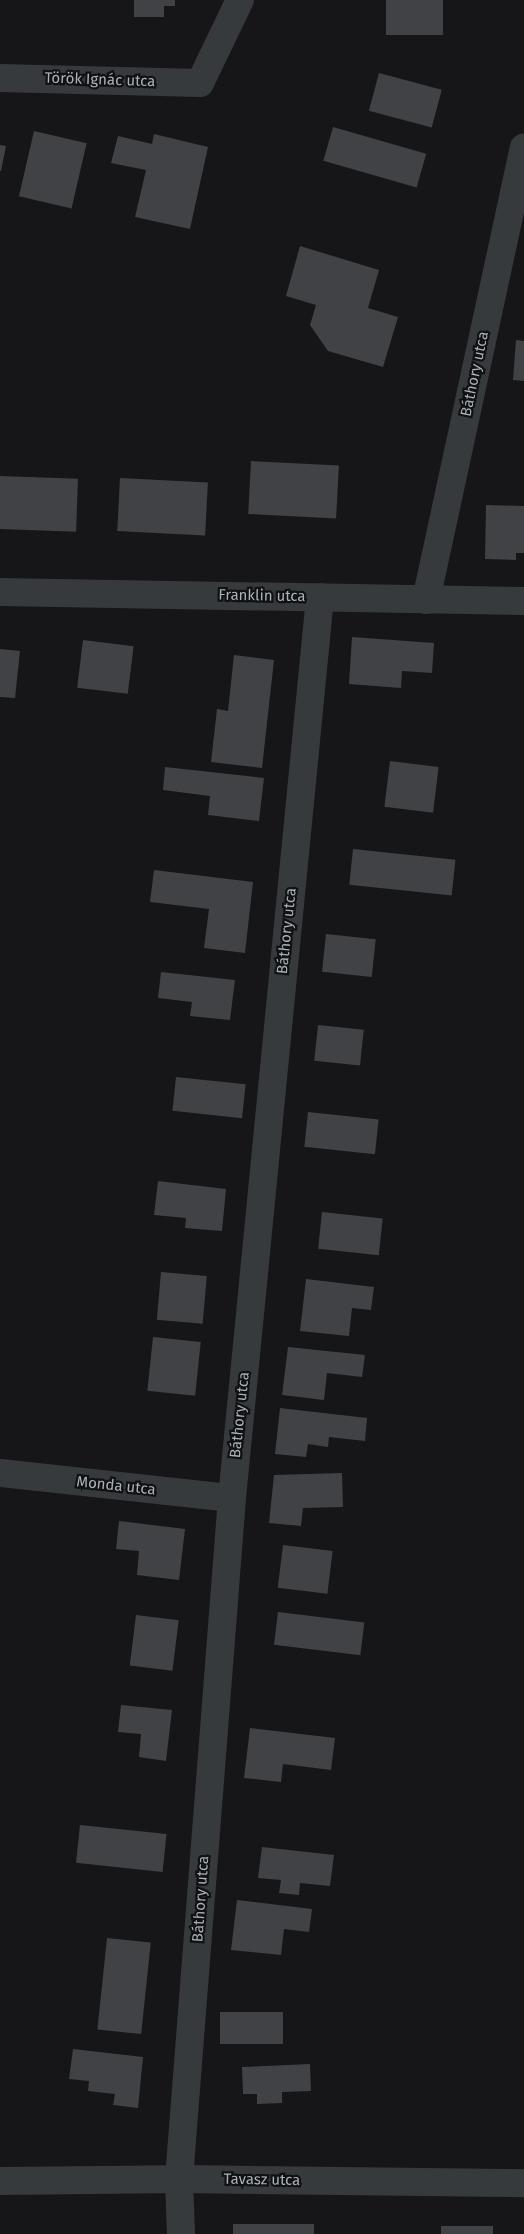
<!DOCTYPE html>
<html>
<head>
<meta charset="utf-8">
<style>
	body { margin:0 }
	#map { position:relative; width:524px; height:2234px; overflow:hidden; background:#161618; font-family:"Fira Sans",sans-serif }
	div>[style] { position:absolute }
	.building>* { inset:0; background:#404245; transform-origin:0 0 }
	.minor>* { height:28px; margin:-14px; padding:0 14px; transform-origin:14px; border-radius:14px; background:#373a3d }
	span { translate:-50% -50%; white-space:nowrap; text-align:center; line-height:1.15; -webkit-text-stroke:4.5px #111113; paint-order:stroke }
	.street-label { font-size:15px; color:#a8b2b8 }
</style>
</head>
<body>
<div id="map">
	<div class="building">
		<div style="clip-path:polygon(134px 0,175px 0,175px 6px,164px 6px,164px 17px,134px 17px)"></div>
		<div style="left:386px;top:0;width:57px;height:35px"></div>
		<div style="left:379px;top:73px;width:65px;height:39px;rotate:15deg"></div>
		<div style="left:333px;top:127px;width:97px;height:35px;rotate:16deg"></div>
		<div style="left:34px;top:131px;width:54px;height:67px;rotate:13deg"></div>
		<div style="clip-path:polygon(154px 134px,208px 147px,190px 229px,135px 217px,146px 170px,111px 163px,118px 136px,152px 144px)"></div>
		<div style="clip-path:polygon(0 145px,6px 146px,1px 171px,0 171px)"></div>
		<div style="clip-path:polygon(300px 246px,379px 270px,368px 308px,398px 317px,383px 367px,328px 351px,310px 325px,316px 305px,286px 296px)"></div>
		<div style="clip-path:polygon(516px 340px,524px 341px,524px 381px,513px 380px)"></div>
		<div style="left:251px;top:461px;width:88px;height:53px;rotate:3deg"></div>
		<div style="left:0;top:476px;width:78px;height:53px;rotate:2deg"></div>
		<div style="left:120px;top:478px;width:88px;height:53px;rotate:3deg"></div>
		<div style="clip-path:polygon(486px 505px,524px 506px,524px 553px,516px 553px,516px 560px,485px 559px)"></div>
		<div style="clip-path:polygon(352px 637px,434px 643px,432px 673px,402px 671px,401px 688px,349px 684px)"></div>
		<div style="left:83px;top:640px;width:51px;height:48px;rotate:7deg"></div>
		<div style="clip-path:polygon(0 649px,20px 651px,15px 698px,0 697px)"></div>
		<div style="clip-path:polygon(234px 655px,274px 660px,262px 768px,211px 762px,217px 709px,228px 711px)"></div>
		<div style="left:390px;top:761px;width:49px;height:46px;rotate:7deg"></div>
		<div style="clip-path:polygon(165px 767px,264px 778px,259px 821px,208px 815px,210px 796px,163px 790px)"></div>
		<div style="left:353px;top:849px;width:103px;height:36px;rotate:6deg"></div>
		<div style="clip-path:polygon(154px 870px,253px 882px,245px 953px,204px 948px,209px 909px,150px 902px)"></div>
		<div style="left:326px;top:934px;width:50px;height:38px;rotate:6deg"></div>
		<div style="clip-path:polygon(161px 972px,235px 980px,230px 1020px,190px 1016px,192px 1002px,158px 998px)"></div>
		<div style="left:318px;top:1025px;width:46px;height:36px;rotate:6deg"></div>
		<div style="left:176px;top:1077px;width:70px;height:34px;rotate:6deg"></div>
		<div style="left:308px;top:1112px;width:71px;height:35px;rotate:6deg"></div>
		<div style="clip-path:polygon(158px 1181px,226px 1189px,222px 1231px,185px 1228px,186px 1218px,154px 1215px)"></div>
		<div style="left:322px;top:1212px;width:61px;height:37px;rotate:6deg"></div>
		<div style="left:161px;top:1272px;width:46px;height:48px;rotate:5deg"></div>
		<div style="clip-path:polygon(306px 1279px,374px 1287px,371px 1310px,352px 1308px,349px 1336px,300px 1331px)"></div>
		<div style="left:153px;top:1337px;width:48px;height:54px;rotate:6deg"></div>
		<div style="clip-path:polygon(288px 1347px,365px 1355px,362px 1377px,327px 1373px,324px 1400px,282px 1395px)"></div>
		<div style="clip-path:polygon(280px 1408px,367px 1418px,365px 1441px,329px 1437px,328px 1447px,308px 1444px,306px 1457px,275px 1454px)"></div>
		<div style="clip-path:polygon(342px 1473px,343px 1507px,303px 1508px,301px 1526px,269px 1523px,274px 1475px)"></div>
		<div style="clip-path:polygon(119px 1521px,185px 1529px,179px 1580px,137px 1575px,139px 1551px,116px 1549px)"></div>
		<div style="left:283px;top:1545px;width:50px;height:43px;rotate:7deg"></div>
		<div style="left:278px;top:1612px;width:87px;height:33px;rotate:7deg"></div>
		<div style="left:136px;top:1615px;width:43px;height:51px;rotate:7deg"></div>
		<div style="clip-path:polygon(121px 1705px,172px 1710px,166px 1761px,139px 1757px,141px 1734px,118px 1732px)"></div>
		<div style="clip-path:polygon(250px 1728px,335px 1738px,331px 1770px,283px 1764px,281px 1782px,244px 1778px)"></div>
		<div style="left:80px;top:1825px;width:87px;height:38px;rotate:6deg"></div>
		<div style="clip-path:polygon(262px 1847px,334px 1855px,330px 1886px,300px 1883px,299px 1895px,279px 1893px,281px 1880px,258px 1878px)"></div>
		<div style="clip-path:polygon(237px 1900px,312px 1909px,309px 1932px,284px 1929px,281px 1955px,231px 1950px)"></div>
		<div style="left:107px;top:1938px;width:44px;height:92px;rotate:6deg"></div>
		<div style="left:283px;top:2012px;width:32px;height:63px;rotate:90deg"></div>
		<div style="clip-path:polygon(73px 2049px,143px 2057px,138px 2108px,113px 2105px,115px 2094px,88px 2091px,89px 2081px,69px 2079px)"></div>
		<div style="clip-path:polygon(310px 2064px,311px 2091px,282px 2092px,282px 2103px,257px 2104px,257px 2094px,243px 2094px,242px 2067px)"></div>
		<div style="left:233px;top:2224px;width:81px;height:10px"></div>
		<div style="left:441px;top:2226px;width:52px;height:8px"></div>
	</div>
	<div class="minor">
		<div style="left:0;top:78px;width:200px;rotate:1.4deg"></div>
		<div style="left:200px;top:83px;width:92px;rotate:-64.3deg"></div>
		<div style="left:0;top:592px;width:524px;rotate:0.98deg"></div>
		<div style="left:426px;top:600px;width:463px;rotate:-77.8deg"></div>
		<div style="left:0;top:1473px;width:233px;rotate:6.2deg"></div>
		<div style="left:0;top:2181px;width:179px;rotate:-0.6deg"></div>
		<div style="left:179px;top:2179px;width:345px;rotate:0.7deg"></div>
		<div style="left:181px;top:2234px;width:55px;rotate:-92.1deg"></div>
		<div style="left:179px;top:2179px;width:683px;rotate:-85.55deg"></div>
		<div style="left:232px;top:1498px;width:905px;rotate:-84.42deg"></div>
	</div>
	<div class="street-label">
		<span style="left:100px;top:80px;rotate:2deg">Török Ignác utca</span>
		<span style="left:475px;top:374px;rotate:-78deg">Báthory utca</span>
		<span style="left:262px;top:596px;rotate:1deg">Franklin utca</span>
		<span style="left:287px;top:931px;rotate:-84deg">Báthory utca</span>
		<span style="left:240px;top:1415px;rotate:-84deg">Báthory utca</span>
		<span style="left:116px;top:1486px;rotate:6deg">Monda utca</span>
		<span style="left:201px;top:1899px;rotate:-86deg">Báthory utca</span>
		<span style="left:262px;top:2180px;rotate:1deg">Tavasz utca</span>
	</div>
</div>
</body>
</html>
